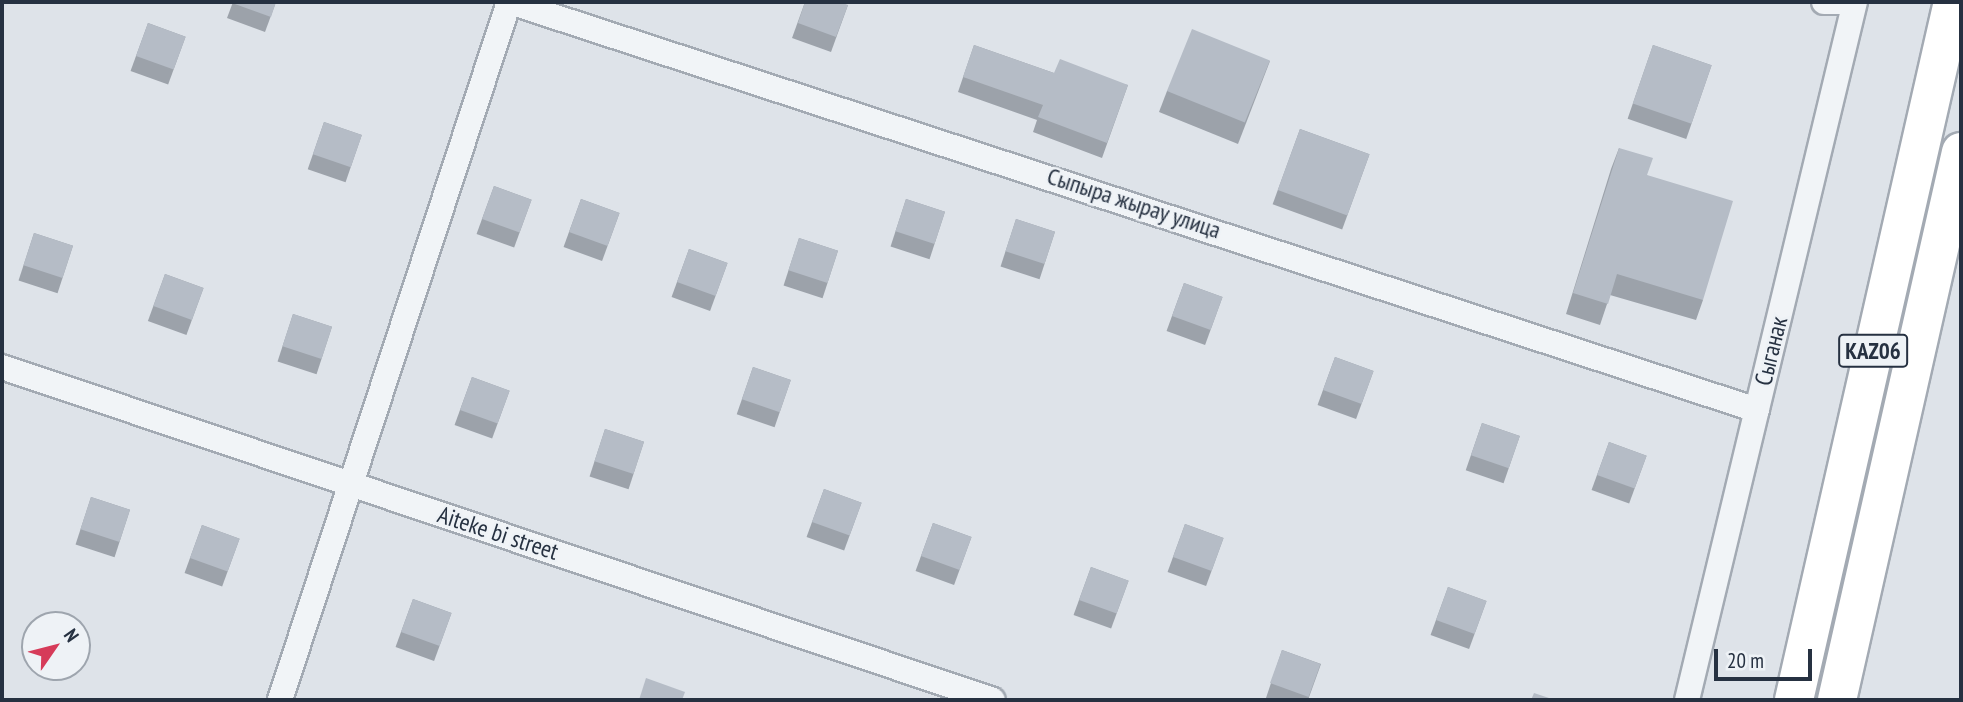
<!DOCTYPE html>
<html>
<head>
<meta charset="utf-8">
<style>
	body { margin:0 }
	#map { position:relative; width:1963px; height:702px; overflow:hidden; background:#dee3e9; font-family:"PT Sans Narrow",sans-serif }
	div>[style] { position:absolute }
	.roads { filter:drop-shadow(2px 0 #a3aab3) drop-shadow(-2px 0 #a3aab3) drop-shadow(0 2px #a3aab3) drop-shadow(0 -2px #a3aab3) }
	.street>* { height:24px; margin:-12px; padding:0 12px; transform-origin:12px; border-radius:12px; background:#f1f4f7 }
	.highway>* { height:38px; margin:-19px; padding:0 19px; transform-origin:19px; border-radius:19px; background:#fff }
	.wall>* { inset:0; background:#9ca2aa; transform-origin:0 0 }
	.building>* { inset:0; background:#b5bcc6; transform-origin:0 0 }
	span { translate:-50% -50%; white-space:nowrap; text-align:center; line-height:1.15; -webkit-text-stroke:5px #eef2f6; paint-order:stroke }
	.shield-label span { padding:2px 5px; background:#eef2f6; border:2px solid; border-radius:5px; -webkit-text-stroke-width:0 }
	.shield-label { font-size:23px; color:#263141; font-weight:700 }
	.street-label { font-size:24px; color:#263141 }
	.frame { position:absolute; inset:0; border:4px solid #263141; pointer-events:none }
	.north { position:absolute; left:21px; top:611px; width:70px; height:70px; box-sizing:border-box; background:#eef2f6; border:2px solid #9ea5ae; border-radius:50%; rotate:55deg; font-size:19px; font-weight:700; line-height:28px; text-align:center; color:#263141 }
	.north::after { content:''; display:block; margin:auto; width:24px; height:32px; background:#d63b59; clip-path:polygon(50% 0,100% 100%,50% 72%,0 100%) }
	.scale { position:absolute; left:1714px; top:649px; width:98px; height:32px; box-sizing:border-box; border:4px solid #263141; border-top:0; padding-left:9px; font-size:21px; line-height:24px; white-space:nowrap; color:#263141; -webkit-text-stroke:5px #eef2f6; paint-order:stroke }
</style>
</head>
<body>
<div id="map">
	<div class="roads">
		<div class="street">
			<div style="left:510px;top:2px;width:1312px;rotate:18.12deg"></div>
			<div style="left:1824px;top:2px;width:30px"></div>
			<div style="left:2px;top:367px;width:1045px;rotate:18.57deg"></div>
			<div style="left:280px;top:700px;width:735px;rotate:-71.84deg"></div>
			<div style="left:1687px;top:700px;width:718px;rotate:-76.47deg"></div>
		</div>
		<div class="highway">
			<div style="left:1794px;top:700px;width:716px;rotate:-77.17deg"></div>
			<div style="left:1837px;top:700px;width:562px;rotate:-77.25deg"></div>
		</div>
	</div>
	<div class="wall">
		<div style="clip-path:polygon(233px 2px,276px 2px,265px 32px,227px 18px)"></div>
		<div style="clip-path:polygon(805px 2px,848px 5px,831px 52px,792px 38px)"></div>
		<div style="left:148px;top:23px;width:40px;height:51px;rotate:20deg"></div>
		<div style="clip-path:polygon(974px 45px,1054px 73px,1128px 85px,1102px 158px,1033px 132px,1037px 120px,958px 92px)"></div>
		<div style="left:1653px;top:45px;width:62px;height:78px;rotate:19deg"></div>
		<div style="clip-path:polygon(1270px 61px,1238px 144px,1159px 112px,1167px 91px)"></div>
		<div style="left:324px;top:122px;width:40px;height:50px;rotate:19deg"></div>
		<div style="left:1300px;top:129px;width:74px;height:80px;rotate:20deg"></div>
		<div style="clip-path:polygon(1619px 148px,1647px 175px,1703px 300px,1696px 320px,1610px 295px,1600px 325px,1566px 314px,1611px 169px)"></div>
		<div style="left:494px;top:186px;width:40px;height:51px;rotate:20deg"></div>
		<div style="left:581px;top:199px;width:41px;height:51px;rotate:20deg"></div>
		<div style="left:906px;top:199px;width:41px;height:50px;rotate:18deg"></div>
		<div style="left:1016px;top:219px;width:41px;height:50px;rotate:18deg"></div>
		<div style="left:34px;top:233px;width:41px;height:50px;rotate:18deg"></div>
		<div style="left:799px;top:238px;width:41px;height:50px;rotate:18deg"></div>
		<div style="left:689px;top:249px;width:41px;height:51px;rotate:20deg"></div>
		<div style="left:165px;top:274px;width:41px;height:50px;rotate:20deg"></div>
		<div style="left:1184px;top:283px;width:41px;height:51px;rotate:20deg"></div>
		<div style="left:293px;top:314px;width:41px;height:50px;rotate:18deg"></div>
		<div style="left:1335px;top:357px;width:41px;height:51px;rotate:20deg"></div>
		<div style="left:753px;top:367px;width:40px;height:50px;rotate:19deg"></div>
		<div style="left:472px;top:377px;width:40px;height:51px;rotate:20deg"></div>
		<div style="left:1482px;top:423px;width:40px;height:50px;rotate:19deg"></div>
		<div style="left:605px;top:429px;width:41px;height:50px;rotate:18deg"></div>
		<div style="left:1609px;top:442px;width:40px;height:51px;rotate:20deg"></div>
		<div style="left:824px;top:489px;width:40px;height:51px;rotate:20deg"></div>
		<div style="left:91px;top:497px;width:41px;height:50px;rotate:18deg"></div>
		<div style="left:933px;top:523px;width:41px;height:51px;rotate:20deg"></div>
		<div style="left:1185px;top:524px;width:41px;height:51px;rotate:20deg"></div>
		<div style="left:202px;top:525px;width:40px;height:51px;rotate:20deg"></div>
		<div style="left:1091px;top:567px;width:40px;height:51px;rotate:20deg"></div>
		<div style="left:1448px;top:587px;width:41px;height:51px;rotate:20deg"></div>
		<div style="left:413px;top:599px;width:41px;height:51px;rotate:20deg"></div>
		<div style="clip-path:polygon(1282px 650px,1321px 664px,1308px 700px,1273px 700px,1266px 698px)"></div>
	</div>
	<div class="building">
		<div style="clip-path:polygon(233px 2px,276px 2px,271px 17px,232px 3px)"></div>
		<div style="clip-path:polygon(805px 2px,840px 2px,848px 5px,836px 37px,798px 23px)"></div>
		<div style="left:148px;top:23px;width:40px;height:35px;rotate:20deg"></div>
		<div style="left:1192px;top:29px;width:84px;height:67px;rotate:22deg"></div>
		<div style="clip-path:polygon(974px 45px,1054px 73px,1060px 59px,1128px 85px,1107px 143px,1038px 117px,1043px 105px,963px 77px)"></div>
		<div style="left:1653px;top:45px;width:62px;height:62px;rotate:19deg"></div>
		<div style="left:324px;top:122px;width:40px;height:34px;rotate:19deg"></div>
		<div style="left:1300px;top:129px;width:74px;height:65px;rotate:20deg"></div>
		<div style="clip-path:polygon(1619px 148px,1653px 158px,1647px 175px,1733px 201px,1703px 300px,1617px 274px,1608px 304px,1573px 293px)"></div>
		<div style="left:494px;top:186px;width:40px;height:35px;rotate:20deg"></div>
		<div style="left:581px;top:199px;width:41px;height:35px;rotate:20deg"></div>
		<div style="left:906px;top:199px;width:41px;height:34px;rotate:18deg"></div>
		<div style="left:1016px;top:219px;width:41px;height:34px;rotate:18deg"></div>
		<div style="left:34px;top:233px;width:41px;height:34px;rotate:18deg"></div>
		<div style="left:799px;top:238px;width:41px;height:34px;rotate:18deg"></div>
		<div style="left:689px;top:249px;width:41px;height:35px;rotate:20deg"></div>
		<div style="left:165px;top:274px;width:41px;height:34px;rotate:20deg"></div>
		<div style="left:1184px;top:283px;width:41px;height:35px;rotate:20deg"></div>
		<div style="left:293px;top:314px;width:41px;height:34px;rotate:18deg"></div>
		<div style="left:1335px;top:357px;width:41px;height:35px;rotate:20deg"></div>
		<div style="left:753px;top:367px;width:40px;height:34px;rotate:19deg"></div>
		<div style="left:472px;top:377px;width:40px;height:35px;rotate:20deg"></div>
		<div style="left:1482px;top:423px;width:40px;height:34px;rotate:19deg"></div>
		<div style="left:605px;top:429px;width:41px;height:34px;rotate:18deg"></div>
		<div style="left:1609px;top:442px;width:40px;height:35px;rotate:20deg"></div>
		<div style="left:824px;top:489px;width:40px;height:35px;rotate:20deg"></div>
		<div style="left:91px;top:497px;width:41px;height:34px;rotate:18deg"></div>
		<div style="left:933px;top:523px;width:41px;height:35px;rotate:20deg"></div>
		<div style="left:1185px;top:524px;width:41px;height:35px;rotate:20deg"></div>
		<div style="left:202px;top:525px;width:40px;height:35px;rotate:20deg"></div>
		<div style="left:1091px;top:567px;width:40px;height:35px;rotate:20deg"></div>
		<div style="left:1448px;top:587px;width:41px;height:35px;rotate:20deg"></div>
		<div style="left:413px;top:599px;width:41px;height:35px;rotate:20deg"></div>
		<div style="left:1282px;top:650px;width:41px;height:35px;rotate:20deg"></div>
		<div style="clip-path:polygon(646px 678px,685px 692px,682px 700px,639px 700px)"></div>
		<div style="clip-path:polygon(1534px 693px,1555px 700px,1531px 700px)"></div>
	</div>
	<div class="shield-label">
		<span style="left:1873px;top:351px">KАZ06</span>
	</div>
	<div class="street-label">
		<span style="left:1134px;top:203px;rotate:18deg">Сыпыра жырау улица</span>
		<span style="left:1771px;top:351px;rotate:-76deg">Сыганак</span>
		<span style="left:498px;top:533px;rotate:18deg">Aiteke bi street</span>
	</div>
	<div class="frame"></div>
	<div class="north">N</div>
	<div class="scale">20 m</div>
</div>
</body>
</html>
